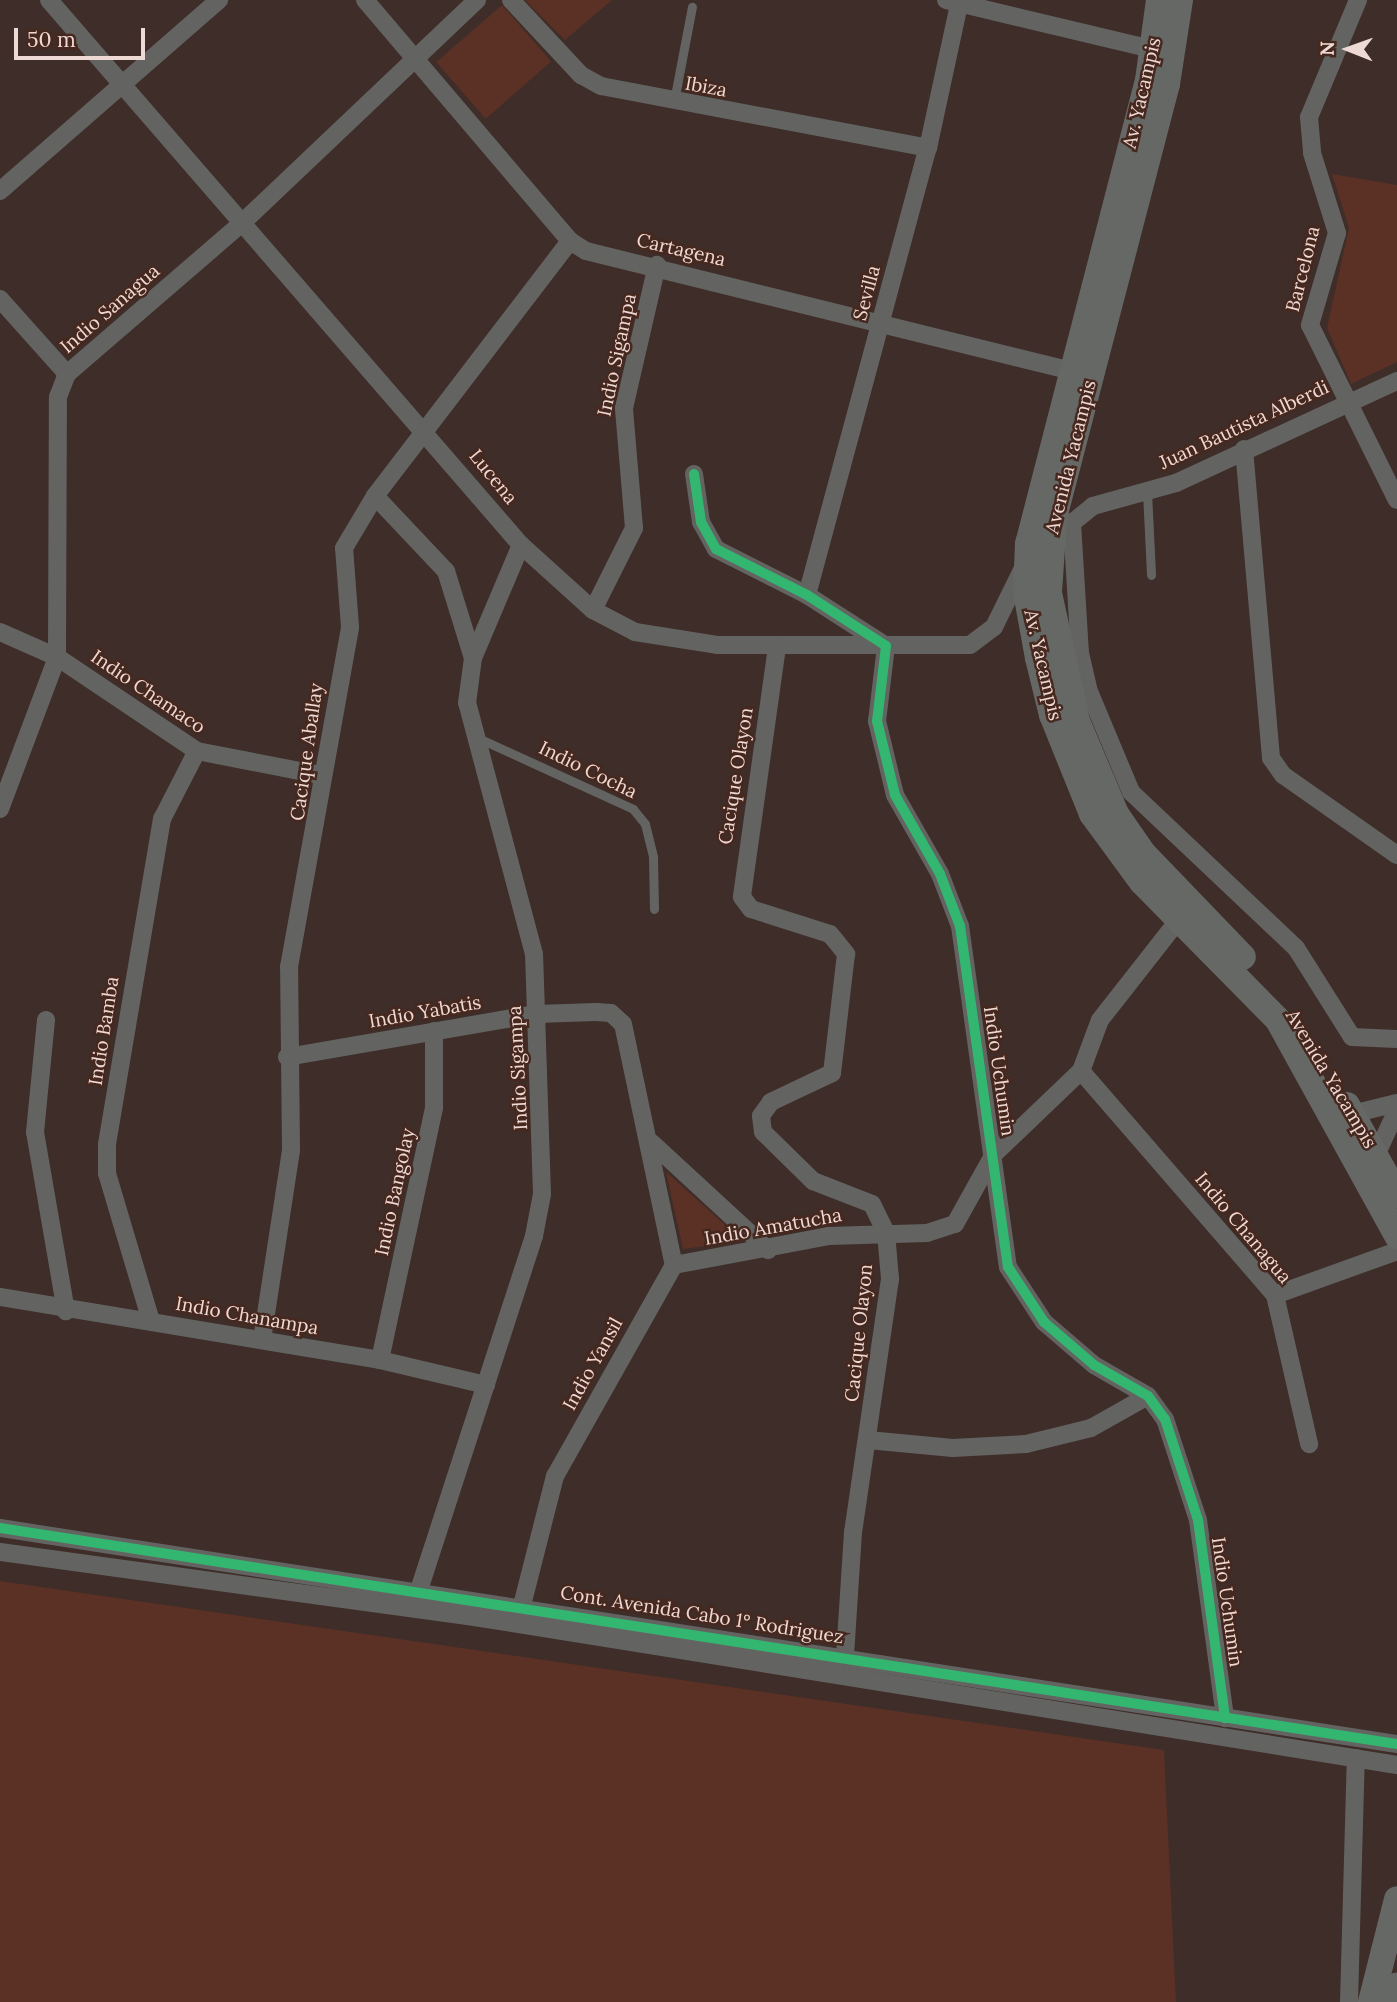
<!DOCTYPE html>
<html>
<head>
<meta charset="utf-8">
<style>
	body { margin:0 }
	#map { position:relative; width:1397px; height:2002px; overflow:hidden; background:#3e2d28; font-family:Lora,serif }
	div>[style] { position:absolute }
	.green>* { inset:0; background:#5b3126; transform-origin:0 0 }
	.lane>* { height:9px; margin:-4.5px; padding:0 4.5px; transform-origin:4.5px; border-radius:4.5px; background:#636462 }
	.street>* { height:18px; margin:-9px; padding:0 9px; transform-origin:9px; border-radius:9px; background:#636462 }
	.secondary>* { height:26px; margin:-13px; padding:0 13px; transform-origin:13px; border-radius:13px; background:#656865 }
	.cycleway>* { height:10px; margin:-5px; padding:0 5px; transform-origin:5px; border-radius:5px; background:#33b770 }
	span { translate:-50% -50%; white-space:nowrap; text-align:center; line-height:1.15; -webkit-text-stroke:5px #47281f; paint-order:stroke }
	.street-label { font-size:19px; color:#eed9d4 }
	.north { position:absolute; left:1313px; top:14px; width:70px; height:70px; -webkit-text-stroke:5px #47281f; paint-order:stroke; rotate:271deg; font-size:19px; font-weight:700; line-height:28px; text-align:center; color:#eed9d4 }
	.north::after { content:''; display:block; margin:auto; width:24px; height:32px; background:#eed9d4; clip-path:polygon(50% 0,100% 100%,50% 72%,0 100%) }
	.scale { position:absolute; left:14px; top:28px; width:131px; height:32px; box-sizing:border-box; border:4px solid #eed9d4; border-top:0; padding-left:9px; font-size:21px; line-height:24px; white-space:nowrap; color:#eed9d4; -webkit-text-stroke:5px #47281f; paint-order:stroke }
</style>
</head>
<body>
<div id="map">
	<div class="green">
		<div style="clip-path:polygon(525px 0,612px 0,565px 40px)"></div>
		<div style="left:502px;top:5px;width:75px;height:87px;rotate:49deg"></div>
		<div style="clip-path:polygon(1332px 174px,1397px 185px,1397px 362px,1351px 384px,1327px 328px,1349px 228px)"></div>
		<div style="clip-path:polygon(666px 1172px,743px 1241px,683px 1249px)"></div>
		<div style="clip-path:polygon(0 1581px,1164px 1750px,1176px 2002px,0 2002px)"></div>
	</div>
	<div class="lane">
		<div style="left:674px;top:101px;width:96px;rotate:-79.2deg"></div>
		<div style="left:1147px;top:492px;width:83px;rotate:87.2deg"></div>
		<div style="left:476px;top:737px;width:173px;rotate:24.6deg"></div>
		<div style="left:633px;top:809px;width:19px;rotate:51deg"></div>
		<div style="left:645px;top:824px;width:34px;rotate:76deg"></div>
		<div style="left:653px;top:857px;width:52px;rotate:88.9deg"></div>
	</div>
	<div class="street">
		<div style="left:49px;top:0;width:721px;rotate:49.11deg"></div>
		<div style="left:521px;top:545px;width:97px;rotate:42.1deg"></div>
		<div style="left:593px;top:610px;width:47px;rotate:27.6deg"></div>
		<div style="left:635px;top:632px;width:83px;rotate:9deg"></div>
		<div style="left:717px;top:645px;width:253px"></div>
		<div style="left:970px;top:645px;width:30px;rotate:-37deg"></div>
		<div style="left:994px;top:627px;width:68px;rotate:-63.8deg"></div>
		<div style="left:365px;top:0;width:316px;rotate:49.6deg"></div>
		<div style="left:570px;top:241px;width:19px;rotate:32deg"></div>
		<div style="left:586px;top:251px;width:509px;rotate:13.87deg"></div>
		<div style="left:511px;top:0;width:103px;rotate:47deg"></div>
		<div style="left:581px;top:75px;width:23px;rotate:29deg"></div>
		<div style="left:601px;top:86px;width:333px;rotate:10.7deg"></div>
		<div style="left:946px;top:0;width:220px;rotate:13.4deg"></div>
		<div style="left:1358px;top:0;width:127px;rotate:112.7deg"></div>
		<div style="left:1309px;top:117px;width:36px;rotate:85deg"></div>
		<div style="left:1312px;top:153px;width:84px;rotate:72.6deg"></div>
		<div style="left:1337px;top:233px;width:96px;rotate:106.4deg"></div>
		<div style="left:1310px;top:325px;width:195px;rotate:63.6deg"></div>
		<div style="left:0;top:191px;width:291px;rotate:-41.1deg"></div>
		<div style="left:0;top:299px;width:101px;rotate:48.2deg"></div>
		<div style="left:1244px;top:449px;width:310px;rotate:85deg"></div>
		<div style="left:1271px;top:758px;width:21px;rotate:55deg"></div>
		<div style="left:1283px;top:775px;width:139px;rotate:35.1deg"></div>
		<div style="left:694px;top:474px;width:49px;rotate:81.7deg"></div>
		<div style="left:701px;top:522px;width:31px;rotate:61deg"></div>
		<div style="left:716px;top:549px;width:102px;rotate:26.8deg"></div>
		<div style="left:807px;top:595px;width:94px;rotate:32.8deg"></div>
		<div style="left:886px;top:646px;width:76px;rotate:96.8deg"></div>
		<div style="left:877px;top:721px;width:76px;rotate:76.3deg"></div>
		<div style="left:895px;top:795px;width:91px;rotate:60.3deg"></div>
		<div style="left:940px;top:874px;width:56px;rotate:69deg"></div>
		<div style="left:960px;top:926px;width:344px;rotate:82deg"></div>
		<div style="left:1008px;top:1267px;width:66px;rotate:56.8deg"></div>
		<div style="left:1044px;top:1322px;width:66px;rotate:40.7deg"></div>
		<div style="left:1094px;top:1365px;width:62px;rotate:29.9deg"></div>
		<div style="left:1148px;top:1396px;width:29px;rotate:54deg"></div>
		<div style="left:1165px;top:1419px;width:106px;rotate:71.9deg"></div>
		<div style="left:1198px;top:1520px;width:200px;rotate:82.2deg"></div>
		<div style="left:375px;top:496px;width:103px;rotate:46.6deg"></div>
		<div style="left:446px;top:571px;width:91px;rotate:72.8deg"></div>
		<div style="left:1054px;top:519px;width:18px;rotate:13deg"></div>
		<div style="left:1072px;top:523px;width:130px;rotate:86.5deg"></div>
		<div style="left:1080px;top:653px;width:37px;rotate:77deg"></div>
		<div style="left:1088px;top:689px;width:112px;rotate:67.3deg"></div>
		<div style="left:1131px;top:792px;width:227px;rotate:43.4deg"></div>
		<div style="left:1296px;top:948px;width:105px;rotate:57.8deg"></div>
		<div style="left:1352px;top:1037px;width:45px;rotate:2.5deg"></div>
		<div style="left:1072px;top:523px;width:27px;rotate:-39deg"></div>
		<div style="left:1093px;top:506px;width:86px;rotate:-15.5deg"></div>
		<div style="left:1176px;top:483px;width:243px;rotate:-24.8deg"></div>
		<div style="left:807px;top:595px;width:463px;rotate:-74.9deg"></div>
		<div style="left:928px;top:148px;width:151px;rotate:-77.8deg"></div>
		<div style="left:593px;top:610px;width:92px;rotate:-63.4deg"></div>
		<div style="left:634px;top:528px;width:120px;rotate:-94.8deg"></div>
		<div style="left:624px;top:408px;width:147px;rotate:-77deg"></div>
		<div style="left:0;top:632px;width:62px;rotate:23.7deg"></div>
		<div style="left:57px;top:657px;width:169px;rotate:33.9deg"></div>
		<div style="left:197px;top:751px;width:126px;rotate:11deg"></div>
		<div style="left:777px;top:647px;width:252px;rotate:98deg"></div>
		<div style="left:742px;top:897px;width:15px;rotate:53deg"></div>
		<div style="left:751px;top:909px;width:83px;rotate:17.6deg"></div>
		<div style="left:830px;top:934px;width:26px;rotate:51deg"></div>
		<div style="left:846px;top:954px;width:120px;rotate:96.7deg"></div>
		<div style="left:832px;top:1073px;width:68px;rotate:154.6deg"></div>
		<div style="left:771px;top:1102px;width:17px;rotate:126deg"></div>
		<div style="left:761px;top:1116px;width:16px;rotate:83deg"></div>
		<div style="left:763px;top:1132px;width:70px;rotate:44.4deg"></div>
		<div style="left:813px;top:1181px;width:63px;rotate:21.3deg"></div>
		<div style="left:872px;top:1204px;width:32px;rotate:64deg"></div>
		<div style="left:886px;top:1233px;width:46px;rotate:85deg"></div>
		<div style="left:890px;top:1279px;width:256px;rotate:98.3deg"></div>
		<div style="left:853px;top:1532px;width:123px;rotate:93.7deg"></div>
		<div style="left:0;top:809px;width:162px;rotate:-69.4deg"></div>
		<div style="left:57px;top:657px;width:260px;rotate:-89.8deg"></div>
		<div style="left:58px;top:397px;width:25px;rotate:-69deg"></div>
		<div style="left:67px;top:374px;width:231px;rotate:-40.8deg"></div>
		<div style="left:242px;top:223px;width:324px;rotate:-43.5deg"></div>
		<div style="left:46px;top:1020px;width:113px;rotate:95.6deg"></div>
		<div style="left:35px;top:1132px;width:182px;rotate:80.2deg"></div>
		<div style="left:287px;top:1057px;width:253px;rotate:-9.8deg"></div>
		<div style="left:536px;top:1014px;width:60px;rotate:-1.9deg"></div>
		<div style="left:596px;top:1012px;width:15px;rotate:4deg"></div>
		<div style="left:611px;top:1013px;width:16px;rotate:43deg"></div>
		<div style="left:623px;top:1024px;width:246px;rotate:78.1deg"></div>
		<div style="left:674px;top:1265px;width:242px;rotate:119.4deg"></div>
		<div style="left:555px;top:1476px;width:133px;rotate:104.3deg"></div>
		<div style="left:1081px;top:1071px;width:296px;rotate:49.1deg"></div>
		<div style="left:1275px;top:1295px;width:153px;rotate:77.1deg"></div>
		<div style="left:1352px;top:1114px;width:46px;rotate:-13.7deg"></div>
		<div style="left:652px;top:1143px;width:158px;rotate:42.7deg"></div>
		<div style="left:1372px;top:1164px;width:60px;rotate:-65.2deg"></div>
		<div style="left:674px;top:1265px;width:158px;rotate:-10.6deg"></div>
		<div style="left:829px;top:1236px;width:98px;rotate:-1.8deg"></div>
		<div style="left:927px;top:1233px;width:29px;rotate:-18deg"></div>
		<div style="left:955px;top:1224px;width:80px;rotate:-60.9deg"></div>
		<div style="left:994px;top:1154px;width:120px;rotate:-43.7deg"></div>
		<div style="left:1081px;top:1071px;width:54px;rotate:-69.6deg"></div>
		<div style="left:1100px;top:1020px;width:130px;rotate:-51.9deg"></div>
		<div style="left:1275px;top:1295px;width:130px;rotate:-19.8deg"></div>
		<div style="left:0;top:1297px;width:385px;rotate:9.4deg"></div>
		<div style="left:380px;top:1360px;width:109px;rotate:13.3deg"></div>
		<div style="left:151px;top:1321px;width:154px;rotate:-106.6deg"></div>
		<div style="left:107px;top:1173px;width:29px;rotate:-90deg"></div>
		<div style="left:107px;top:1144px;width:330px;rotate:-80.4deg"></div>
		<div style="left:162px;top:819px;width:76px;rotate:-62.8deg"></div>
		<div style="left:262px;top:1340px;width:192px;rotate:-81.3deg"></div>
		<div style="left:291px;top:1150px;width:183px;rotate:-90.6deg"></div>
		<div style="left:289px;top:967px;width:345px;rotate:-79.8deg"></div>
		<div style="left:350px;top:627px;width:79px;rotate:-94.3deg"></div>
		<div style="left:344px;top:548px;width:61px;rotate:-59.2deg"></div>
		<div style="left:375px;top:496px;width:321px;rotate:-52.6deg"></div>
		<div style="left:380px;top:1360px;width:258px;rotate:-77.9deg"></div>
		<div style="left:434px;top:1108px;width:77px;rotate:-90deg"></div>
		<div style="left:868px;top:1440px;width:85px;rotate:5.4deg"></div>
		<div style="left:953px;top:1448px;width:73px;rotate:-3.1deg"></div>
		<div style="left:1026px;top:1444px;width:67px;rotate:-13.8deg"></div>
		<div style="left:1091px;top:1428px;width:65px;rotate:-29.3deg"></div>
		<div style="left:0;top:1528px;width:1414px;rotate:8.79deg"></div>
		<div style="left:0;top:1552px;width:472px;rotate:7.8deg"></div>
		<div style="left:468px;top:1616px;width:941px;rotate:9.11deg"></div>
		<div style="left:419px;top:1590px;width:372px;rotate:-72deg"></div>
		<div style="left:534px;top:1236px;width:43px;rotate:-79.2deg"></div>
		<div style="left:542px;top:1194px;width:240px;rotate:-91.9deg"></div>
		<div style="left:534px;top:954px;width:260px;rotate:-104.9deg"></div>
		<div style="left:467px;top:703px;width:45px;rotate:-82.4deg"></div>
		<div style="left:473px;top:658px;width:123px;rotate:-67deg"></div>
		<div style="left:1349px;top:2002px;width:244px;rotate:-88.4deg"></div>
	</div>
	<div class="secondary">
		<div style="left:1159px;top:0;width:81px;rotate:97.8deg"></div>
		<div style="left:1148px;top:80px;width:478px;rotate:104.5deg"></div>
		<div style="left:1028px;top:543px;width:49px;rotate:92.3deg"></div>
		<div style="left:1026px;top:592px;width:67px;rotate:79.7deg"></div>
		<div style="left:1038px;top:658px;width:59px;rotate:76.2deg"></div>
		<div style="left:1052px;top:715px;width:107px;rotate:68deg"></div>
		<div style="left:1092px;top:814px;width:84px;rotate:53.7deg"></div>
		<div style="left:1142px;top:882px;width:194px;rotate:45.4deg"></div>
		<div style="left:1278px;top:1020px;width:247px;rotate:61.1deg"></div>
		<div style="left:1180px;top:0;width:85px;rotate:98.8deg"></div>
		<div style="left:1167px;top:84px;width:449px;rotate:104.6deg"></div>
		<div style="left:1054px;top:519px;width:74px;rotate:93.9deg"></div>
		<div style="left:1049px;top:593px;width:131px;rotate:77.7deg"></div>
		<div style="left:1077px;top:721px;width:101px;rotate:67.2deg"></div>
		<div style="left:1116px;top:814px;width:47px;rotate:55.3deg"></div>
		<div style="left:1143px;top:853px;width:144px;rotate:46.1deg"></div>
		<div style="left:1347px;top:1105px;width:103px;rotate:60.9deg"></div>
		<div style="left:1371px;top:2002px;width:106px;rotate:-75.8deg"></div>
		<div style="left:1393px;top:2002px;width:17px;rotate:-77deg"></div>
	</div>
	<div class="cycleway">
		<div style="left:694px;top:474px;width:49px;rotate:81.7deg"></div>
		<div style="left:701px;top:522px;width:31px;rotate:61deg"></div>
		<div style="left:716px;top:549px;width:102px;rotate:26.8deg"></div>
		<div style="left:807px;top:595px;width:94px;rotate:32.8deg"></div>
		<div style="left:886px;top:646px;width:76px;rotate:96.8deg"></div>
		<div style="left:877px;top:721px;width:76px;rotate:76.3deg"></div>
		<div style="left:895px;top:795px;width:91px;rotate:60.3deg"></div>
		<div style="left:940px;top:874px;width:56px;rotate:69deg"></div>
		<div style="left:960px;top:926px;width:344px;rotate:82deg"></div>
		<div style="left:1008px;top:1267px;width:66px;rotate:56.8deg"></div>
		<div style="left:1044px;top:1322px;width:66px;rotate:40.7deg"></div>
		<div style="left:1094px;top:1365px;width:62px;rotate:29.9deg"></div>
		<div style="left:1148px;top:1396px;width:29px;rotate:54deg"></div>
		<div style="left:1165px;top:1419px;width:106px;rotate:71.9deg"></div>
		<div style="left:1198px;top:1520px;width:200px;rotate:82.2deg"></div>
		<div style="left:0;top:1528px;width:1414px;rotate:8.79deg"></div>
	</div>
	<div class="street-label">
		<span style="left:706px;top:87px;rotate:10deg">Ibiza</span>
		<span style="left:1142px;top:93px;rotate:-77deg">Av. Yacampis</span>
		<span style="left:681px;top:250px;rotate:13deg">Cartagena</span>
		<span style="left:1303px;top:269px;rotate:-76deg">Barcelona</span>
		<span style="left:867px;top:293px;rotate:-75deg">Sevilla</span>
		<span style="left:110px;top:309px;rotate:-41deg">Indio Sanagua</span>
		<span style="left:617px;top:355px;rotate:-78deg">Indio Sigampa</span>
		<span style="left:1244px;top:425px;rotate:-25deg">Juan Bautista Alberdi</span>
		<span style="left:1071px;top:457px;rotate:-76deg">Avenida Yacampis</span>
		<span style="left:493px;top:477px;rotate:51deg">Lucena</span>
		<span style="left:1043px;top:665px;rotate:77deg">Av. Yacampis</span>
		<span style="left:148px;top:692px;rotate:34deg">Indio Chamaco</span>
		<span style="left:307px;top:752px;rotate:-82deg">Cacique Aballay</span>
		<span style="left:588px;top:770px;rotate:26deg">Indio Cocha</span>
		<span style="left:736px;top:776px;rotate:-81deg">Cacique Olayon</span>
		<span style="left:425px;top:1012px;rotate:-10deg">Indio Yabatis</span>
		<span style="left:104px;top:1031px;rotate:-81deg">Indio Bamba</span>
		<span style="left:518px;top:1068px;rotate:-93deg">Indio Sigampa</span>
		<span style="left:999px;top:1071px;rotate:82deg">Indio Uchumin</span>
		<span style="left:1331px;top:1079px;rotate:59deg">Avenida Yacampis</span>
		<span style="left:395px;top:1192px;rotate:-78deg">Indio Bangolay</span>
		<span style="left:773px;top:1227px;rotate:-10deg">Indio Amatucha</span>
		<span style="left:1243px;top:1228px;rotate:50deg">Indio Chanagua</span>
		<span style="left:247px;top:1316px;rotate:10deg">Indio Chanampa</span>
		<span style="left:859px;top:1333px;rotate:-84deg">Cacique Olayon</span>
		<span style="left:593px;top:1364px;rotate:-61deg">Indio Yansil</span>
		<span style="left:1227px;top:1602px;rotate:82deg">Indio Uchumin</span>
		<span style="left:702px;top:1615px;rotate:9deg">Cont. Avenida Cabo 1° Rodriguez</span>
	</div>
	<div class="north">N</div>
	<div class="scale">50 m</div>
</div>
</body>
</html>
